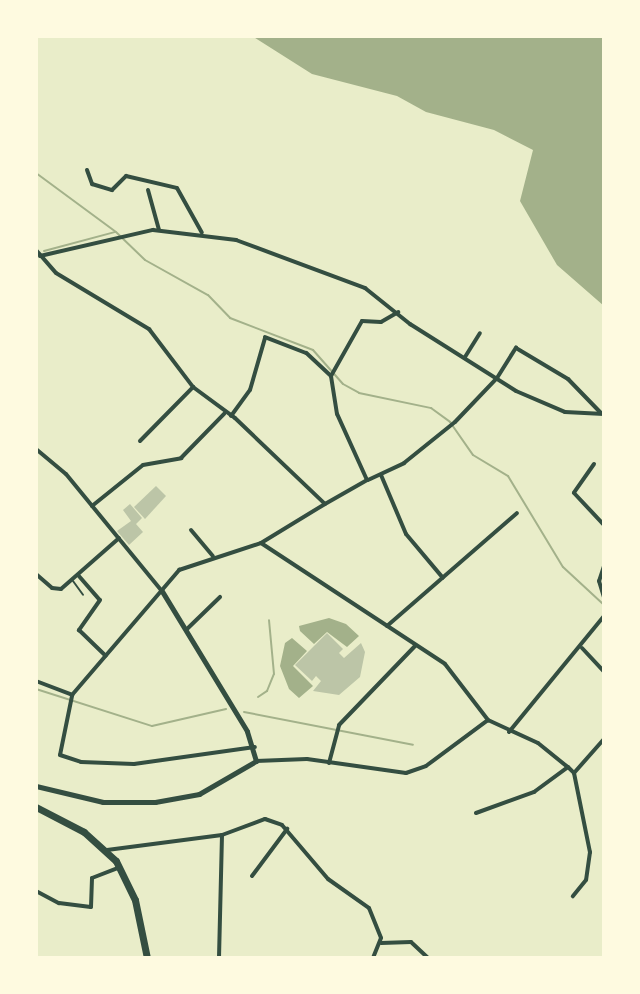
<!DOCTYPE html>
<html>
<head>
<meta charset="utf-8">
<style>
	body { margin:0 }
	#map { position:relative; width:640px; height:994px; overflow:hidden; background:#e9edc9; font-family:"PT Sans",sans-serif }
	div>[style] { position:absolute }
	.water>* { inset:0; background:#a3b18a }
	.stream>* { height:2px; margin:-1px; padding:0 1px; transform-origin:1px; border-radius:1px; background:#a3b18a }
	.building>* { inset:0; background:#bcc5a7 }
	.service>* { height:2px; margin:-1px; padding:0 1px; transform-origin:1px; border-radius:1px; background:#344e41 }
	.minor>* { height:4px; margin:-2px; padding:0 2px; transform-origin:2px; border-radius:2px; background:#344e41 }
	.tertiary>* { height:5px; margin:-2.5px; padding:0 2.5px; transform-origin:2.5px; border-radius:2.5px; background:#344e41 }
	.primary>* { height:7px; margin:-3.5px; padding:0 3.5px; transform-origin:3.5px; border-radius:3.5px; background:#344e41 }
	span { translate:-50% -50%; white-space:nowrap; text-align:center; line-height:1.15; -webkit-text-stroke:6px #fefae0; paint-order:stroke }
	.frame { position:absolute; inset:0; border:38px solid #fefae0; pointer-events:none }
</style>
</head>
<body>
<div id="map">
	<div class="water">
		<div style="clip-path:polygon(252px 36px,604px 36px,604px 306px,557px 265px,520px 201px,533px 150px,494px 130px,426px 112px,397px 96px,312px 74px)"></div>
		<div style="clip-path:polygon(329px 618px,346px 624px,359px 636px,347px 647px,327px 632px,314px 644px,300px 631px,299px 626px)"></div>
		<div style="clip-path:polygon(292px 638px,307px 651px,293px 666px,313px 686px,299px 698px,289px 689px,280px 666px,285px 643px)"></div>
	</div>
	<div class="stream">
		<div style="left:36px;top:173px;width:99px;rotate:36.4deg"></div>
		<div style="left:116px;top:232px;width:40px;rotate:44deg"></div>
		<div style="left:145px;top:260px;width:72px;rotate:29.1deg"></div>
		<div style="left:208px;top:295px;width:32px;rotate:46deg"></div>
		<div style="left:230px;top:318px;width:89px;rotate:21.1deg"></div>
		<div style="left:313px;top:350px;width:45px;rotate:48.6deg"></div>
		<div style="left:343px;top:384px;width:18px;rotate:29deg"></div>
		<div style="left:359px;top:393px;width:74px;rotate:11.8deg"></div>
		<div style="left:431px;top:408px;width:24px;rotate:36deg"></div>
		<div style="left:450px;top:422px;width:40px;rotate:55.1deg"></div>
		<div style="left:473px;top:455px;width:41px;rotate:31deg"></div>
		<div style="left:508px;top:476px;width:106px;rotate:58.9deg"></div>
		<div style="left:563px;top:567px;width:56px;rotate:42.8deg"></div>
		<div style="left:44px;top:251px;width:73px;rotate:-15deg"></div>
		<div style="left:36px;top:689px;width:122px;rotate:17.7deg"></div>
		<div style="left:152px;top:726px;width:76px;rotate:-12.9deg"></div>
		<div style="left:258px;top:697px;width:11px;rotate:-34deg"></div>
		<div style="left:267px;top:691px;width:18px;rotate:-68deg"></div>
		<div style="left:274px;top:674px;width:54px;rotate:-95.3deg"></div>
		<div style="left:244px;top:712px;width:172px;rotate:11deg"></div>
	</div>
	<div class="building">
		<div style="clip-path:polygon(156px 486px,166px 496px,145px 519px,134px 507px)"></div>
		<div style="clip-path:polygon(130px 504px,142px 518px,136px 524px,143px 532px,129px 545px,117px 531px,131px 521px,123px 510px)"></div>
		<div style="clip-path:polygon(327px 633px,343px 649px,339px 653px,344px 658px,361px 643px,365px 652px,360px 677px,339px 695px,313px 691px,321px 681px,316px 676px,312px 681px,295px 665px)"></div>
	</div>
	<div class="service">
		<div style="left:73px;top:581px;width:17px;rotate:54deg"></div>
	</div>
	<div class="minor">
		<div style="left:87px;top:170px;width:15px;rotate:70deg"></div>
		<div style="left:92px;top:184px;width:21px;rotate:17deg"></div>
		<div style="left:112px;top:190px;width:20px;rotate:-45deg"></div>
		<div style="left:126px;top:176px;width:52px;rotate:13.2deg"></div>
		<div style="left:177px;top:188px;width:51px;rotate:60.9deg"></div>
		<div style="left:148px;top:190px;width:41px;rotate:74.6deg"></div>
		<div style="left:36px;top:250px;width:30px;rotate:49deg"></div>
		<div style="left:56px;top:273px;width:109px;rotate:31.1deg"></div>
		<div style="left:149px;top:329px;width:73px;rotate:52.8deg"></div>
		<div style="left:193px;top:387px;width:52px;rotate:36.4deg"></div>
		<div style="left:235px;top:418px;width:124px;rotate:43.7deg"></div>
		<div style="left:325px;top:504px;width:48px;rotate:-29.7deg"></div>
		<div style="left:367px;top:480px;width:72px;rotate:-114.4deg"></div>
		<div style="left:337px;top:414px;width:38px;rotate:-99deg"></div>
		<div style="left:331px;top:376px;width:34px;rotate:-137deg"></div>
		<div style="left:306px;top:353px;width:44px;rotate:-158.7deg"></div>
		<div style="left:40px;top:256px;width:116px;rotate:-13deg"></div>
		<div style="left:153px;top:230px;width:84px;rotate:6.9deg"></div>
		<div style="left:236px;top:240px;width:138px;rotate:20.4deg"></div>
		<div style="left:365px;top:288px;width:58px;rotate:38.7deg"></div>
		<div style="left:410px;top:324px;width:125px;rotate:32.3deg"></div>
		<div style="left:516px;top:391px;width:53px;rotate:23.2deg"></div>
		<div style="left:565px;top:412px;width:39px;rotate:3deg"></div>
		<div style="left:465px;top:357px;width:28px;rotate:-58deg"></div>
		<div style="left:331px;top:376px;width:63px;rotate:-60.6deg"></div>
		<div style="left:362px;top:321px;width:19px;rotate:3deg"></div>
		<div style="left:381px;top:322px;width:20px;rotate:-30deg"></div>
		<div style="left:231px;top:416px;width:32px;rotate:-54deg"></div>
		<div style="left:250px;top:390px;width:54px;rotate:-73.9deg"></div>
		<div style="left:140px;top:441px;width:76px;rotate:-45.5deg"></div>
		<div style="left:36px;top:449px;width:39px;rotate:40deg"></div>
		<div style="left:66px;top:474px;width:150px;rotate:50.7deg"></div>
		<div style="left:594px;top:464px;width:35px;rotate:125deg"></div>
		<div style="left:574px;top:493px;width:44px;rotate:46.8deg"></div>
		<div style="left:381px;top:475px;width:64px;rotate:67deg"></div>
		<div style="left:406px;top:534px;width:57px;rotate:49.9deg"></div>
		<div style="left:368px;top:480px;width:40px;rotate:-25deg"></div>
		<div style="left:404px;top:463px;width:65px;rotate:-38.8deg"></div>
		<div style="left:455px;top:422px;width:61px;rotate:-46.3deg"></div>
		<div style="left:497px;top:378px;width:36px;rotate:-58deg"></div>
		<div style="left:516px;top:348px;width:61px;rotate:30.8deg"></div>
		<div style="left:568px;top:379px;width:47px;rotate:45.9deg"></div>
		<div style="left:92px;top:506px;width:65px;rotate:-38.8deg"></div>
		<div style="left:143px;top:465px;width:39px;rotate:-10deg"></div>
		<div style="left:181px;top:458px;width:62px;rotate:-45.7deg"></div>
		<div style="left:191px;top:530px;width:34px;rotate:50deg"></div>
		<div style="left:261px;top:543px;width:75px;rotate:-31.4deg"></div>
		<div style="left:604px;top:566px;width:16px;rotate:108deg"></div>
		<div style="left:599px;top:581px;width:17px;rotate:73deg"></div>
		<div style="left:36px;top:574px;width:21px;rotate:41deg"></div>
		<div style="left:52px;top:588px;width:9px;rotate:6deg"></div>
		<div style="left:61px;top:589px;width:77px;rotate:-41.3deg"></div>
		<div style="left:78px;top:575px;width:33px;rotate:49deg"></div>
		<div style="left:100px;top:600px;width:37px;rotate:125deg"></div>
		<div style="left:79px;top:630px;width:37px;rotate:44deg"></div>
		<div style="left:387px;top:626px;width:172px;rotate:-41deg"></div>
		<div style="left:187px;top:629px;width:46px;rotate:-44.1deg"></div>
		<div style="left:582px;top:648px;width:33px;rotate:47deg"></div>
		<div style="left:36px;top:681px;width:39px;rotate:21deg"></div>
		<div style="left:72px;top:695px;width:165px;rotate:-49.4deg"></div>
		<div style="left:179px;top:570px;width:86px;rotate:-18.2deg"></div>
		<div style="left:261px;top:543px;width:220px;rotate:33.3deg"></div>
		<div style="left:445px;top:664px;width:71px;rotate:52.5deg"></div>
		<div style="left:488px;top:720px;width:55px;rotate:24.7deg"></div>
		<div style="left:538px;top:743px;width:38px;rotate:39deg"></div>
		<div style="left:568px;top:767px;width:8px;rotate:45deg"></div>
		<div style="left:574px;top:773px;width:81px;rotate:78.6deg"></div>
		<div style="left:590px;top:852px;width:28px;rotate:98deg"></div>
		<div style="left:586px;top:880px;width:21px;rotate:129deg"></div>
		<div style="left:72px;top:696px;width:60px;rotate:101.5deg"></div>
		<div style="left:60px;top:755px;width:22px;rotate:18deg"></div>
		<div style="left:81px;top:762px;width:53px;rotate:2.2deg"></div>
		<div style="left:134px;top:764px;width:122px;rotate:-8deg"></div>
		<div style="left:509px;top:732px;width:150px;rotate:-50.7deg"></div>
		<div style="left:256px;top:761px;width:51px;rotate:-2.2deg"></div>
		<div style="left:307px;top:759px;width:100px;rotate:8deg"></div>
		<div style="left:406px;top:773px;width:21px;rotate:-19deg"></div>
		<div style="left:426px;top:766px;width:77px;rotate:-36.6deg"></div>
		<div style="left:329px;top:763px;width:39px;rotate:-75deg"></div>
		<div style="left:339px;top:725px;width:110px;rotate:-46.1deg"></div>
		<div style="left:574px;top:773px;width:45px;rotate:-48.6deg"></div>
		<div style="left:476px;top:813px;width:62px;rotate:-19.9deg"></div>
		<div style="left:534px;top:792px;width:42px;rotate:-36.3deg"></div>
		<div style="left:222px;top:835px;width:46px;rotate:-20.4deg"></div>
		<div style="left:265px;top:819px;width:18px;rotate:19deg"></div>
		<div style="left:282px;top:825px;width:71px;rotate:49.6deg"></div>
		<div style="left:328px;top:879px;width:50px;rotate:35.3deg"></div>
		<div style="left:369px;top:908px;width:32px;rotate:68deg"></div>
		<div style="left:381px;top:938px;width:22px;rotate:112deg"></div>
		<div style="left:107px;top:850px;width:116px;rotate:-7.4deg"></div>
		<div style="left:222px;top:835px;width:123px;rotate:91.4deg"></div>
		<div style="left:252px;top:876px;width:59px;rotate:-53.3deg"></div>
		<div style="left:36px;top:891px;width:26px;rotate:28deg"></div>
		<div style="left:59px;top:903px;width:32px;rotate:7deg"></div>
		<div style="left:91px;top:907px;width:29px;rotate:-88deg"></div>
		<div style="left:92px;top:878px;width:28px;rotate:-21deg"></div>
		<div style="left:381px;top:943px;width:30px;rotate:-2deg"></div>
		<div style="left:411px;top:942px;width:23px;rotate:43deg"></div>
	</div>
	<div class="tertiary">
		<div style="left:36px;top:786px;width:69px;rotate:13.4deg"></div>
		<div style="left:103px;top:802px;width:52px"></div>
		<div style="left:155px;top:802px;width:45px;rotate:-10.3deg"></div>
		<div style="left:199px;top:794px;width:66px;rotate:-30.1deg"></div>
		<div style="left:256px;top:761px;width:31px;rotate:-107deg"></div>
		<div style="left:247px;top:731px;width:164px;rotate:-121.3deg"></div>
	</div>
	<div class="primary">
		<div style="left:36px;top:807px;width:54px;rotate:27.5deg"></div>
		<div style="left:84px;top:832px;width:43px;rotate:42.2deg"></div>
		<div style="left:116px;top:861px;width:43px;rotate:64deg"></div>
		<div style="left:135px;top:900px;width:59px;rotate:78.3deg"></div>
	</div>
	<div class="frame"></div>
</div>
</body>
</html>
